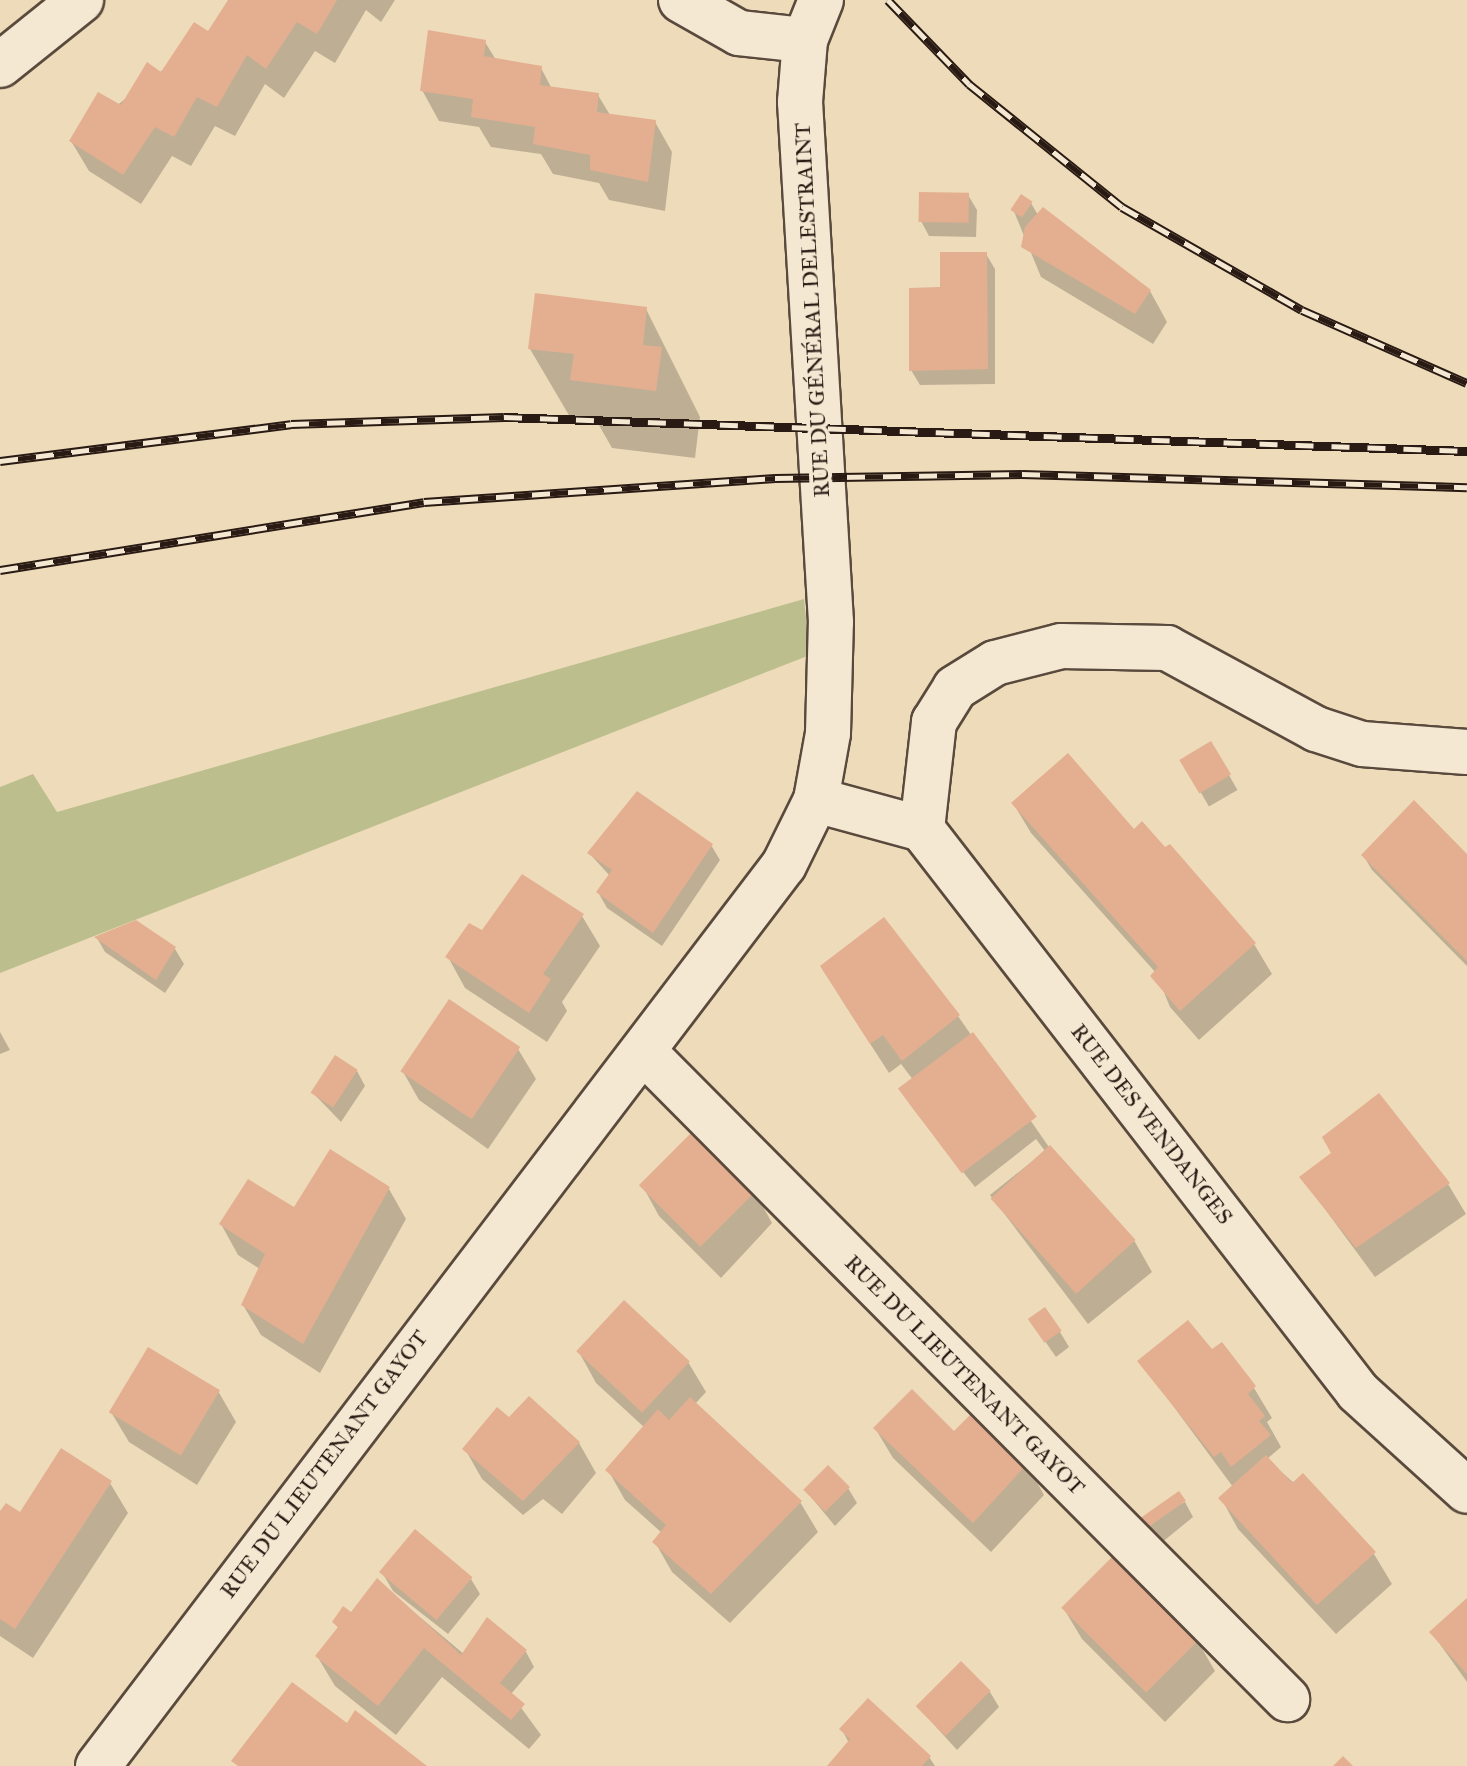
<!DOCTYPE html>
<html>
<head>
<meta charset="utf-8">
<style>
	body { margin:0 }
	#map { position:relative; width:1467px; height:1766px; overflow:hidden; background:#eedbba; font-family:"IM FELL Great Primer",serif }
	div>[style] { position:absolute }
	.green>* { inset:0; background:#bcbf8d }
	.shadow>* { inset:0; background:#0003; transform-origin:0 0 }
	.building>* { inset:0; background:#e3af90; transform-origin:0 0 }
	.roads { filter:drop-shadow(2px 0 #5a4a3d) drop-shadow(-2px 0 #5a4a3d) drop-shadow(0 2px #5a4a3d) drop-shadow(0 -2px #5a4a3d) }
	.minor>* { height:44px; margin:-22px; padding:0 22px; transform-origin:22px; border-radius:22px; background:#f4e8d2 }
	.rail>* { height:9px; margin-top:-4.5px; transform-origin:0; background:repeating-linear-gradient(90deg,#f4e8d2 0 18px,#291a13 0 36px); box-sizing:border-box; border-block:2px solid #291a13 }
	span { translate:-50% -50%; white-space:nowrap; text-align:center; line-height:1.15; -webkit-text-stroke:8px #f4e8d2; paint-order:stroke }
	.street-label { font-size:22px; color:#291a13 }
</style>
</head>
<body>
<div id="map">
	<div class="green">
		<div style="clip-path:polygon(804px 599px,810px 655px,0 973px,0 787px,33px 774px,57px 812px)"></div>
	</div>
	<div class="shadow">
		<div style="clip-path:polygon(230px 0,395px 0,381px 22px,366px 10px,335px 63px,315px 51px,284px 98px,265px 84px,235px 136px,215px 126px,191px 166px,172px 156px,141px 204px,89px 171px,71px 141px,209px 34px)"></div>
		<div style="clip-path:polygon(485px 42px,496px 60px,541px 68px,552px 89px,598px 95px,610px 115px,655px 122px,672px 152px,665px 211px,609px 200px,599px 183px,553px 174px,541px 154px,491px 147px,479px 127px,439px 121px,422px 90px)"></div>
		<div style="clip-path:polygon(968px 195px,977px 210px,976px 237px,929px 236px,921px 221px)"></div>
		<div style="clip-path:polygon(1031px 203px,1038px 215px,1150px 291px,1167px 322px,1153px 344px,1041px 277px,1013px 209px)"></div>
		<div style="clip-path:polygon(986px 254px,995px 269px,995px 384px,920px 385px,911px 370px)"></div>
		<div style="clip-path:polygon(646px 309px,700px 417px,695px 458px,612px 448px,596px 420px,570px 417px,530px 349px)"></div>
		<div style="left:1211px;top:744px;width:53px;height:33px;rotate:60deg"></div>
		<div style="clip-path:polygon(1013px 803px,1134px 832px,1254px 944px,1272px 974px,1199px 1040px,1170px 1007px,1156px 973px,1031px 833px)"></div>
		<div style="clip-path:polygon(711px 845px,720px 860px,662px 946px,607px 908px,598px 892px,610px 876px,589px 853px)"></div>
		<div style="clip-path:polygon(1363px 855px,1467px 857px,1467px 966px,1372px 870px)"></div>
		<div style="clip-path:polygon(582px 916px,600px 946px,562px 1002px,567px 1011px,547px 1042px,465px 988px,448px 957px,483px 933px)"></div>
		<div style="clip-path:polygon(97px 938px,175px 949px,184px 964px,165px 993px,105px 952px)"></div>
		<div style="clip-path:polygon(840px 997px,958px 1016px,1051px 1150px,1135px 1242px,1152px 1272px,1088px 1324px,990px 1195px,1045px 1151px,1036px 1139px,975px 1187px,911px 1106px,902px 1091px,914px 1081px,901px 1064px,889px 1073px)"></div>
		<div style="clip-path:polygon(0 1032px,10px 1050px,0 1054px)"></div>
		<div style="clip-path:polygon(518px 1049px,536px 1079px,488px 1149px,419px 1100px,402px 1070px)"></div>
		<div style="clip-path:polygon(357px 1071px,365px 1086px,341px 1122px,313px 1093px)"></div>
		<div style="clip-path:polygon(1334px 1154px,1448px 1184px,1466px 1214px,1375px 1277px,1302px 1178px)"></div>
		<div style="clip-path:polygon(642px 1185px,755px 1192px,772px 1223px,721px 1278px,659px 1216px)"></div>
		<div style="clip-path:polygon(389px 1189px,406px 1219px,320px 1373px,261px 1335px,243px 1305px,260px 1269px,238px 1255px,221px 1224px)"></div>
		<div style="clip-path:polygon(1031px 1321px,1060px 1332px,1069px 1347px,1056px 1357px)"></div>
		<div style="clip-path:polygon(579px 1352px,688px 1362px,706px 1392px,695px 1404px,800px 1502px,818px 1532px,730px 1623px,672px 1572px,655px 1542px,662px 1533px,625px 1500px,608px 1470px,645px 1428px,596px 1383px)"></div>
		<div style="clip-path:polygon(1212px 1352px,1254px 1388px,1272px 1418px,1267px 1422px,1281px 1447px,1267px 1459px,1374px 1554px,1392px 1584px,1336px 1634px,1238px 1529px,1221px 1498px,1233px 1487px,1140px 1361px)"></div>
		<div style="clip-path:polygon(218px 1391px,236px 1422px,197px 1485px,129px 1442px,111px 1412px)"></div>
		<div style="clip-path:polygon(509px 1420px,579px 1443px,596px 1473px,562px 1514px,543px 1499px,523px 1515px,482px 1479px,465px 1449px)"></div>
		<div style="clip-path:polygon(875px 1428px,1027px 1464px,1044px 1495px,991px 1552px,893px 1458px)"></div>
		<div style="clip-path:polygon(110px 1483px,128px 1513px,33px 1658px,0 1636px,0 1514px,20px 1514px)"></div>
		<div style="clip-path:polygon(848px 1488px,857px 1503px,835px 1526px,806px 1491px)"></div>
		<div style="clip-path:polygon(1185px 1502px,1193px 1517px,1160px 1544px,1145px 1521px)"></div>
		<div style="clip-path:polygon(383px 1574px,471px 1579px,480px 1594px,448px 1634px,393px 1591px)"></div>
		<div style="clip-path:polygon(377px 1581px,465px 1655px,526px 1652px,534px 1667px,511px 1694px,541px 1735px,529px 1749px,442px 1677px,396px 1735px,335px 1686px,317px 1656px,339px 1629px,334px 1622px,350px 1614px)"></div>
		<div style="clip-path:polygon(1467px 1601px,1467px 1682px,1432px 1633px)"></div>
		<div style="clip-path:polygon(1064px 1609px,1197px 1640px,1215px 1671px,1165px 1722px,1082px 1639px)"></div>
		<div style="clip-path:polygon(990px 1692px,999px 1707px,957px 1750px,918px 1707px)"></div>
		<div style="clip-path:polygon(842px 1730px,929px 1757px,935px 1766px,829px 1766px,849px 1743px)"></div>
	</div>
	<div class="building">
		<div style="clip-path:polygon(228px 0,337px 0,317px 34px,297px 22px,266px 69px,247px 55px,217px 107px,197px 97px,174px 137px,155px 127px,123px 175px,69px 141px,98px 92px,121px 105px,147px 62px,161px 72px,194px 22px,208px 31px)"></div>
		<div style="clip-path:polygon(428px 30px,486px 40px,484px 56px,542px 66px,540px 85px,599px 93px,597px 112px,656px 120px,648px 182px,590px 170px,590px 155px,533px 144px,535px 127px,471px 117px,473px 99px,420px 91px)"></div>
		<div style="left:919px;top:192px;width:50px;height:30px;rotate:1deg"></div>
		<div style="left:1021px;top:194px;width:14px;height:19px;rotate:34deg"></div>
		<div style="clip-path:polygon(1043px 207px,1151px 290px,1135px 314px,1021px 247px,1025px 227px)"></div>
		<div style="clip-path:polygon(940px 252px,987px 252px,988px 369px,909px 371px,909px 288px,940px 287px)"></div>
		<div style="clip-path:polygon(535px 293px,647px 307px,643px 345px,662px 347px,656px 391px,570px 380px,574px 354px,528px 349px)"></div>
		<div style="left:1211px;top:741px;width:39px;height:37px;rotate:59deg"></div>
		<div style="clip-path:polygon(1068px 753px,1134px 829px,1142px 821px,1165px 847px,1170px 844px,1256px 943px,1180px 1011px,1150px 976px,1158px 967px,1011px 803px)"></div>
		<div style="clip-path:polygon(637px 791px,713px 844px,653px 933px,596px 892px,612px 870px,587px 853px)"></div>
		<div style="clip-path:polygon(1414px 800px,1467px 854px,1467px 961px,1361px 855px)"></div>
		<div style="clip-path:polygon(522px 874px,584px 914px,543px 974px,551px 979px,529px 1013px,445px 957px,469px 923px,482px 930px)"></div>
		<div style="clip-path:polygon(884px 917px,960px 1015px,902px 1061px,883px 1035px,870px 1044px,820px 966px)"></div>
		<div style="clip-path:polygon(136px 920px,176px 947px,156px 980px,94px 937px)"></div>
		<div style="left:449px;top:999px;width:86px;height:87px;rotate:34deg"></div>
		<div style="left:973px;top:1032px;width:106px;height:94px;rotate:53deg"></div>
		<div style="left:335px;top:1055px;width:27px;height:45px;rotate:33deg"></div>
		<div style="clip-path:polygon(1379px 1093px,1450px 1183px,1356px 1248px,1299px 1177px,1331px 1153px,1322px 1137px)"></div>
		<div style="left:694px;top:1130px;width:87px;height:78px;rotate:45deg"></div>
		<div style="left:1050px;top:1145px;width:128px;height:80px;rotate:48deg"></div>
		<div style="clip-path:polygon(330px 1149px,390px 1187px,303px 1344px,241px 1305px,265px 1254px,219px 1224px,248px 1179px,294px 1207px)"></div>
		<div style="left:624px;top:1300px;width:90px;height:70px;rotate:43deg"></div>
		<div style="left:1045px;top:1307px;width:29px;height:21px;rotate:55deg"></div>
		<div style="clip-path:polygon(1188px 1320px,1212px 1349px,1222px 1342px,1256px 1386px,1248px 1394px,1265px 1416px,1259px 1421px,1271px 1435px,1231px 1467px,1221px 1452px,1214px 1457px,1137px 1361px)"></div>
		<div style="left:148px;top:1347px;width:84px;height:76px;rotate:31deg"></div>
		<div style="clip-path:polygon(912px 1389px,954px 1431px,975px 1410px,1028px 1463px,973px 1523px,873px 1428px)"></div>
		<div style="clip-path:polygon(529px 1396px,580px 1442px,523px 1501px,462px 1449px,497px 1407px,509px 1417px)"></div>
		<div style="clip-path:polygon(690px 1397px,802px 1501px,711px 1594px,652px 1542px,666px 1525px,605px 1470px,658px 1409px,669px 1420px)"></div>
		<div style="clip-path:polygon(61px 1448px,112px 1481px,15px 1629px,0 1619px,0 1511px,6px 1503px,20px 1512px)"></div>
		<div style="clip-path:polygon(1266px 1455px,1292px 1483px,1303px 1473px,1376px 1552px,1317px 1605px,1218px 1498px)"></div>
		<div style="left:828px;top:1465px;width:31px;height:35px;rotate:45deg"></div>
		<div style="left:1179px;top:1491px;width:12px;height:48px;rotate:55deg"></div>
		<div style="left:415px;top:1529px;width:75px;height:56px;rotate:40deg"></div>
		<div style="left:1115px;top:1554px;width:120px;height:76px;rotate:45deg"></div>
		<div style="clip-path:polygon(377px 1578px,461px 1655px,487px 1617px,527px 1650px,500px 1683px,525px 1704px,511px 1720px,424px 1648px,378px 1706px,315px 1656px,338px 1627px,332px 1622px,343px 1606px,351px 1612px)"></div>
		<div style="clip-path:polygon(1467px 1598px,1467px 1674px,1429px 1632px)"></div>
		<div style="left:961px;top:1661px;width:42px;height:64px;rotate:45deg"></div>
		<div style="clip-path:polygon(292px 1682px,347px 1723px,355px 1710px,427px 1766px,238px 1766px,231px 1761px)"></div>
		<div style="clip-path:polygon(868px 1698px,931px 1756px,922px 1766px,827px 1766px,850px 1739px,839px 1729px)"></div>
		<div style="clip-path:polygon(1343px 1756px,1353px 1766px,1333px 1766px)"></div>
	</div>
	<div class="roads">
		<div class="minor">
			<div style="left:681px;top:0;width:67px;rotate:29.6deg"></div>
			<div style="left:739px;top:33px;width:66px;rotate:6.1deg"></div>
			<div style="left:0;top:65px;width:104px;rotate:-38.7deg"></div>
			<div style="left:816px;top:800px;width:110px;rotate:15.3deg"></div>
			<div style="left:922px;top:829px;width:712px;rotate:52.24deg"></div>
			<div style="left:1358px;top:1392px;width:147px;rotate:42.2deg"></div>
			<div style="left:922px;top:829px;width:108px;rotate:-83.6deg"></div>
			<div style="left:934px;top:722px;width:40px;rotate:-58deg"></div>
			<div style="left:955px;top:688px;width:47px;rotate:-32deg"></div>
			<div style="left:995px;top:663px;width:68px;rotate:-14.4deg"></div>
			<div style="left:1061px;top:646px;width:106px;rotate:1.1deg"></div>
			<div style="left:1167px;top:648px;width:170px;rotate:28.5deg"></div>
			<div style="left:1316px;top:729px;width:48px;rotate:18.1deg"></div>
			<div style="left:1362px;top:744px;width:105px;rotate:4.4deg"></div>
			<div style="left:643px;top:1051px;width:914px;rotate:45.18deg"></div>
			<div style="left:98px;top:1766px;width:1132px;rotate:-52.72deg"></div>
			<div style="left:784px;top:865px;width:72px;rotate:-63.8deg"></div>
			<div style="left:816px;top:800px;width:68px;rotate:-79.8deg"></div>
			<div style="left:828px;top:733px;width:111px;rotate:-88.5deg"></div>
			<div style="left:831px;top:622px;width:521px;rotate:-93.41deg"></div>
			<div style="left:800px;top:102px;width:62px;rotate:-85.4deg"></div>
			<div style="left:805px;top:40px;width:43px;rotate:-68.2deg"></div>
		</div>
	</div>
	<div class="rail">
		<div style="left:888px;top:0;width:117px;rotate:46deg"></div>
		<div style="left:969px;top:84px;width:196px;rotate:38.8deg"></div>
		<div style="left:1122px;top:207px;width:207px;rotate:29.8deg"></div>
		<div style="left:1302px;top:310px;width:180px;rotate:23.9deg"></div>
		<div style="left:0;top:461px;width:293px;rotate:-7.2deg"></div>
		<div style="left:291px;top:424px;width:213px;rotate:-1.9deg"></div>
		<div style="left:504px;top:417px;width:964px;rotate:2.02deg"></div>
		<div style="left:0;top:570px;width:429px;rotate:-9.1deg"></div>
		<div style="left:424px;top:502px;width:352px;rotate:-3.9deg"></div>
		<div style="left:775px;top:478px;width:247px;rotate:-0.9deg"></div>
		<div style="left:1022px;top:474px;width:445px;rotate:1.7deg"></div>
	</div>
	<div class="street-label">
		<span style="left:812px;top:310px;rotate:-93deg">RUE DU GÉNÉRAL DELESTRAINT</span>
		<span style="left:1152px;top:1124px;rotate:52deg">RUE DES VENDANGES</span>
		<span style="left:965px;top:1375px;rotate:45deg">RUE DU LIEUTENANT GAYOT</span>
		<span style="left:324px;top:1464px;rotate:-53deg">RUE DU LIEUTENANT GAYOT</span>
	</div>
</div>
</body>
</html>
